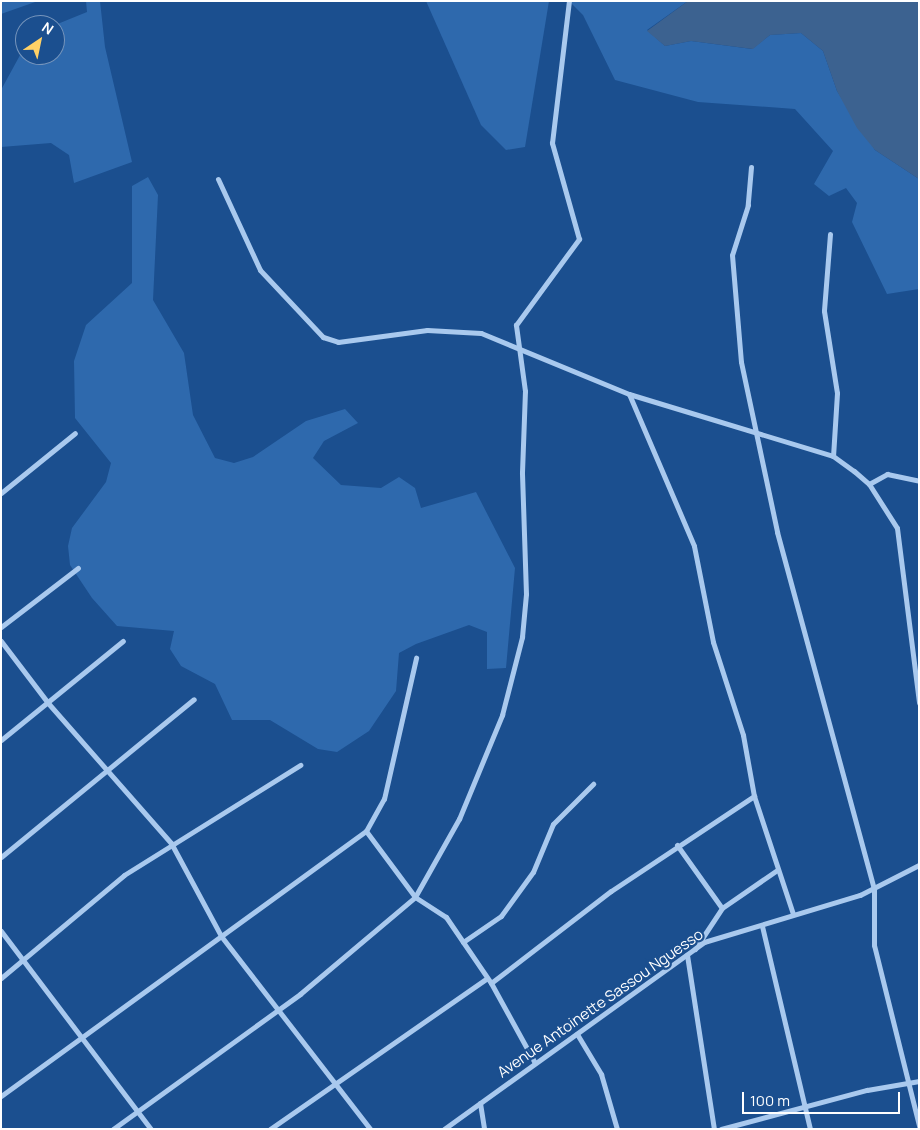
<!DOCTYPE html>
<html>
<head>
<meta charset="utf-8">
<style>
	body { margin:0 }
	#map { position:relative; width:920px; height:1130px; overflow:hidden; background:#1b4f8f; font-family:Manrope,sans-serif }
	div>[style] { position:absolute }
	.green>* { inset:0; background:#2e69ad }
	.water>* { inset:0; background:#3c6290 }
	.minor>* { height:5px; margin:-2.5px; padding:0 2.5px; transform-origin:2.5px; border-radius:2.5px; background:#a9c9ee }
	span { translate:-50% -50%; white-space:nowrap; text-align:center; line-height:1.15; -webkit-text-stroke:4.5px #1b4f8f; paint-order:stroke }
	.street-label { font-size:15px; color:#fff }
	.frame { position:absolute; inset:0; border:2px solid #fff; pointer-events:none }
	.north { position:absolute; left:15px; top:15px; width:50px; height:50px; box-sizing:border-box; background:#1b4f8f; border:1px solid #7695bc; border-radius:50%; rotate:34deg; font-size:14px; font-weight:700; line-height:20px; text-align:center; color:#fff }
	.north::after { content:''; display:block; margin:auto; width:18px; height:22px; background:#ffd166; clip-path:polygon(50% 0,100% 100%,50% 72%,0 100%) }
	.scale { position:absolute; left:742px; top:1092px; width:158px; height:22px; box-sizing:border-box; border:2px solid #fff; border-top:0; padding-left:6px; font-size:15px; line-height:18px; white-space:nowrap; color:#fff; -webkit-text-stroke:4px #1b4f8f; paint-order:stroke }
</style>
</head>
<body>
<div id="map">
	<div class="green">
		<div style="clip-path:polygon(1px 1px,38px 1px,1px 14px)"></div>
		<div style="clip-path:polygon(86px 1px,100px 1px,105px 47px,132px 162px,74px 183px,69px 155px,51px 143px,1px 147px,1px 90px,25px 46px,25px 55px,55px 55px,55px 25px,87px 12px)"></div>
		<div style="clip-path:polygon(426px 1px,549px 1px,525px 147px,506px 150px,481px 125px)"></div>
		<div style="clip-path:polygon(569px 1px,688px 1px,647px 30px,665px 46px,691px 41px,752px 49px,770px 35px,801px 33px,823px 51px,837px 91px,875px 150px,919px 179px,919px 289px,887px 294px,852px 222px,857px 203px,846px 188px,829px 196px,814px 184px,833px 151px,795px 109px,698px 102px,615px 80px,583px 15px)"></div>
		<div style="clip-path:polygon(148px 177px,158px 195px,153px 300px,184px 353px,193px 415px,215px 458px,234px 463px,253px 457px,306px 421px,345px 409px,358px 423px,324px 441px,313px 458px,341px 485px,381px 488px,399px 477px,415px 488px,421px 508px,476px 492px,515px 568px,506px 668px,487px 669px,487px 632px,469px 625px,416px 644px,399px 653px,396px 691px,369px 731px,337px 752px,318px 749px,270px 720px,232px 720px,215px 684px,181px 666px,170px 649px,174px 631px,117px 626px,92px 598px,70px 565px,68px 546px,72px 528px,106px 482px,111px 463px,75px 418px,74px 361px,86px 325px,132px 283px,132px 186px)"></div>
	</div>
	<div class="water">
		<div style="clip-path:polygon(688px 1px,919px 1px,919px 179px,875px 150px,857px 128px,837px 91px,823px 51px,801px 33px,770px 35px,753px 49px,691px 41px,665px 46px,647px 31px)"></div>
	</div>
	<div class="minor">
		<div style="left:751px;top:167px;width:38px;rotate:95deg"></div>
		<div style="left:748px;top:205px;width:52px;rotate:107.7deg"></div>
		<div style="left:732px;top:255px;width:107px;rotate:85.2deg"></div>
		<div style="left:741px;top:362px;width:174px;rotate:78deg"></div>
		<div style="left:777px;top:532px;width:370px;rotate:74.8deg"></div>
		<div style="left:874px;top:889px;width:56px;rotate:90deg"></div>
		<div style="left:874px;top:945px;width:187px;rotate:76deg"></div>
		<div style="left:218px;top:179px;width:100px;rotate:65.2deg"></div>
		<div style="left:260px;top:270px;width:92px;rotate:46.8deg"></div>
		<div style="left:323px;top:337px;width:16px;rotate:18deg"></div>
		<div style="left:338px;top:342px;width:90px;rotate:-7.7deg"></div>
		<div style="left:427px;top:330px;width:54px;rotate:3.2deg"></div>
		<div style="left:481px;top:333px;width:160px;rotate:22.4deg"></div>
		<div style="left:629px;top:394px;width:213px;rotate:16.9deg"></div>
		<div style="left:833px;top:456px;width:26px;rotate:36deg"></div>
		<div style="left:854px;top:471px;width:20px;rotate:41deg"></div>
		<div style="left:869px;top:484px;width:52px;rotate:57.5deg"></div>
		<div style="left:897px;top:528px;width:176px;rotate:82.8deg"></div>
		<div style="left:830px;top:234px;width:77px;rotate:94.5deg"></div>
		<div style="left:824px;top:311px;width:83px;rotate:81deg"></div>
		<div style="left:837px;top:393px;width:63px;rotate:93.6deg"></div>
		<div style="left:629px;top:394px;width:165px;rotate:66.8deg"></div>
		<div style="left:694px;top:546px;width:98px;rotate:78.8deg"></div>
		<div style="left:713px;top:642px;width:98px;rotate:72.1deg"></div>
		<div style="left:743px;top:735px;width:62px;rotate:79.8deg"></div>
		<div style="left:754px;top:796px;width:124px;rotate:71.7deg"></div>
		<div style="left:869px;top:484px;width:21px;rotate:-29deg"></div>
		<div style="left:887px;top:474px;width:33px;rotate:12deg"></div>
		<div style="left:1px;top:493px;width:95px;rotate:-39deg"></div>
		<div style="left:1px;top:627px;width:97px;rotate:-37.5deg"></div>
		<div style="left:1px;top:641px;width:78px;rotate:52.8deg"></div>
		<div style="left:48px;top:703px;width:186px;rotate:48.7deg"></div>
		<div style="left:171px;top:843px;width:106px;rotate:61.7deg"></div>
		<div style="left:221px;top:936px;width:244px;rotate:52.3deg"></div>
		<div style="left:1px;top:740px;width:157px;rotate:-39.1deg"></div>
		<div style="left:366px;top:831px;width:82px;rotate:53.4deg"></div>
		<div style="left:415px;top:897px;width:37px;rotate:33deg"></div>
		<div style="left:446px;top:917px;width:80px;rotate:55.7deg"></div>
		<div style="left:491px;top:983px;width:91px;rotate:61.2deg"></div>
		<div style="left:677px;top:845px;width:77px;rotate:54.5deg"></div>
		<div style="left:1px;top:857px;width:249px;rotate:-39.3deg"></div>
		<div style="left:762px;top:926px;width:209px;rotate:76.7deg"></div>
		<div style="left:1px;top:931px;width:248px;rotate:52.9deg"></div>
		<div style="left:463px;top:942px;width:46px;rotate:-34.4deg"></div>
		<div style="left:501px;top:916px;width:54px;rotate:-54deg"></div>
		<div style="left:533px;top:872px;width:52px;rotate:-67.4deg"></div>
		<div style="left:553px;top:824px;width:57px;rotate:-45deg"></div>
		<div style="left:695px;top:949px;width:49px;rotate:-56.6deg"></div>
		<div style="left:722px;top:908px;width:67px;rotate:-34.6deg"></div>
		<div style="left:687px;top:955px;width:176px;rotate:81.2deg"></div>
		<div style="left:1px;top:978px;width:160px;rotate:-39.9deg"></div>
		<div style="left:124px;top:875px;width:208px;rotate:-32deg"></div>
		<div style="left:491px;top:983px;width:151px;rotate:-37.5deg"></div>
		<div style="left:611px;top:891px;width:172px;rotate:-33.6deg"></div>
		<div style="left:577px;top:1034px;width:47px;rotate:59deg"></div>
		<div style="left:601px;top:1074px;width:57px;rotate:73.8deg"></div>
		<div style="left:1px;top:1096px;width:451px;rotate:-36deg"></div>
		<div style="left:366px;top:831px;width:37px;rotate:-61deg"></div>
		<div style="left:384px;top:799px;width:145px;rotate:-77.2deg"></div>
		<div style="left:480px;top:1103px;width:26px;rotate:81deg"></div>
		<div style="left:113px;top:1129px;width:231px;rotate:-35.8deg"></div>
		<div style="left:300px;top:994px;width:150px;rotate:-40.1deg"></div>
		<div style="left:415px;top:897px;width:90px;rotate:-60.6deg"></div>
		<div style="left:459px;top:819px;width:113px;rotate:-67.5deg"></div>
		<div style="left:502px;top:715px;width:81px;rotate:-75.6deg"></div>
		<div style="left:522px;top:637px;width:43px;rotate:-84.7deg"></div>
		<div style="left:526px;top:594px;width:122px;rotate:-91.9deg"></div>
		<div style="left:522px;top:472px;width:81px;rotate:-87.9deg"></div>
		<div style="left:525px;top:391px;width:67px;rotate:-97.8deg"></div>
		<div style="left:516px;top:325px;width:107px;rotate:-53.8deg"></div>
		<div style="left:579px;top:239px;width:100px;rotate:-105.7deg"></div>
		<div style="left:552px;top:143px;width:143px;rotate:-83.2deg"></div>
		<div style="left:270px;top:1129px;width:264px;rotate:-34.8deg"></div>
		<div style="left:444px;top:1129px;width:320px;rotate:-35.7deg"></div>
		<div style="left:704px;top:942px;width:163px;rotate:-16.8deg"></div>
		<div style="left:860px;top:895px;width:66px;rotate:-27deg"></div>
		<div style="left:721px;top:1129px;width:151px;rotate:-15deg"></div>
		<div style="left:867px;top:1090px;width:53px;rotate:-9.8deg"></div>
	</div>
	<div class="street-label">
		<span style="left:600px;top:1003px;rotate:-35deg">Avenue Antoinette Sassou Nguesso</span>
	</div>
	<div class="frame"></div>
	<div class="north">N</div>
	<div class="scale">100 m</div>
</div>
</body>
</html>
